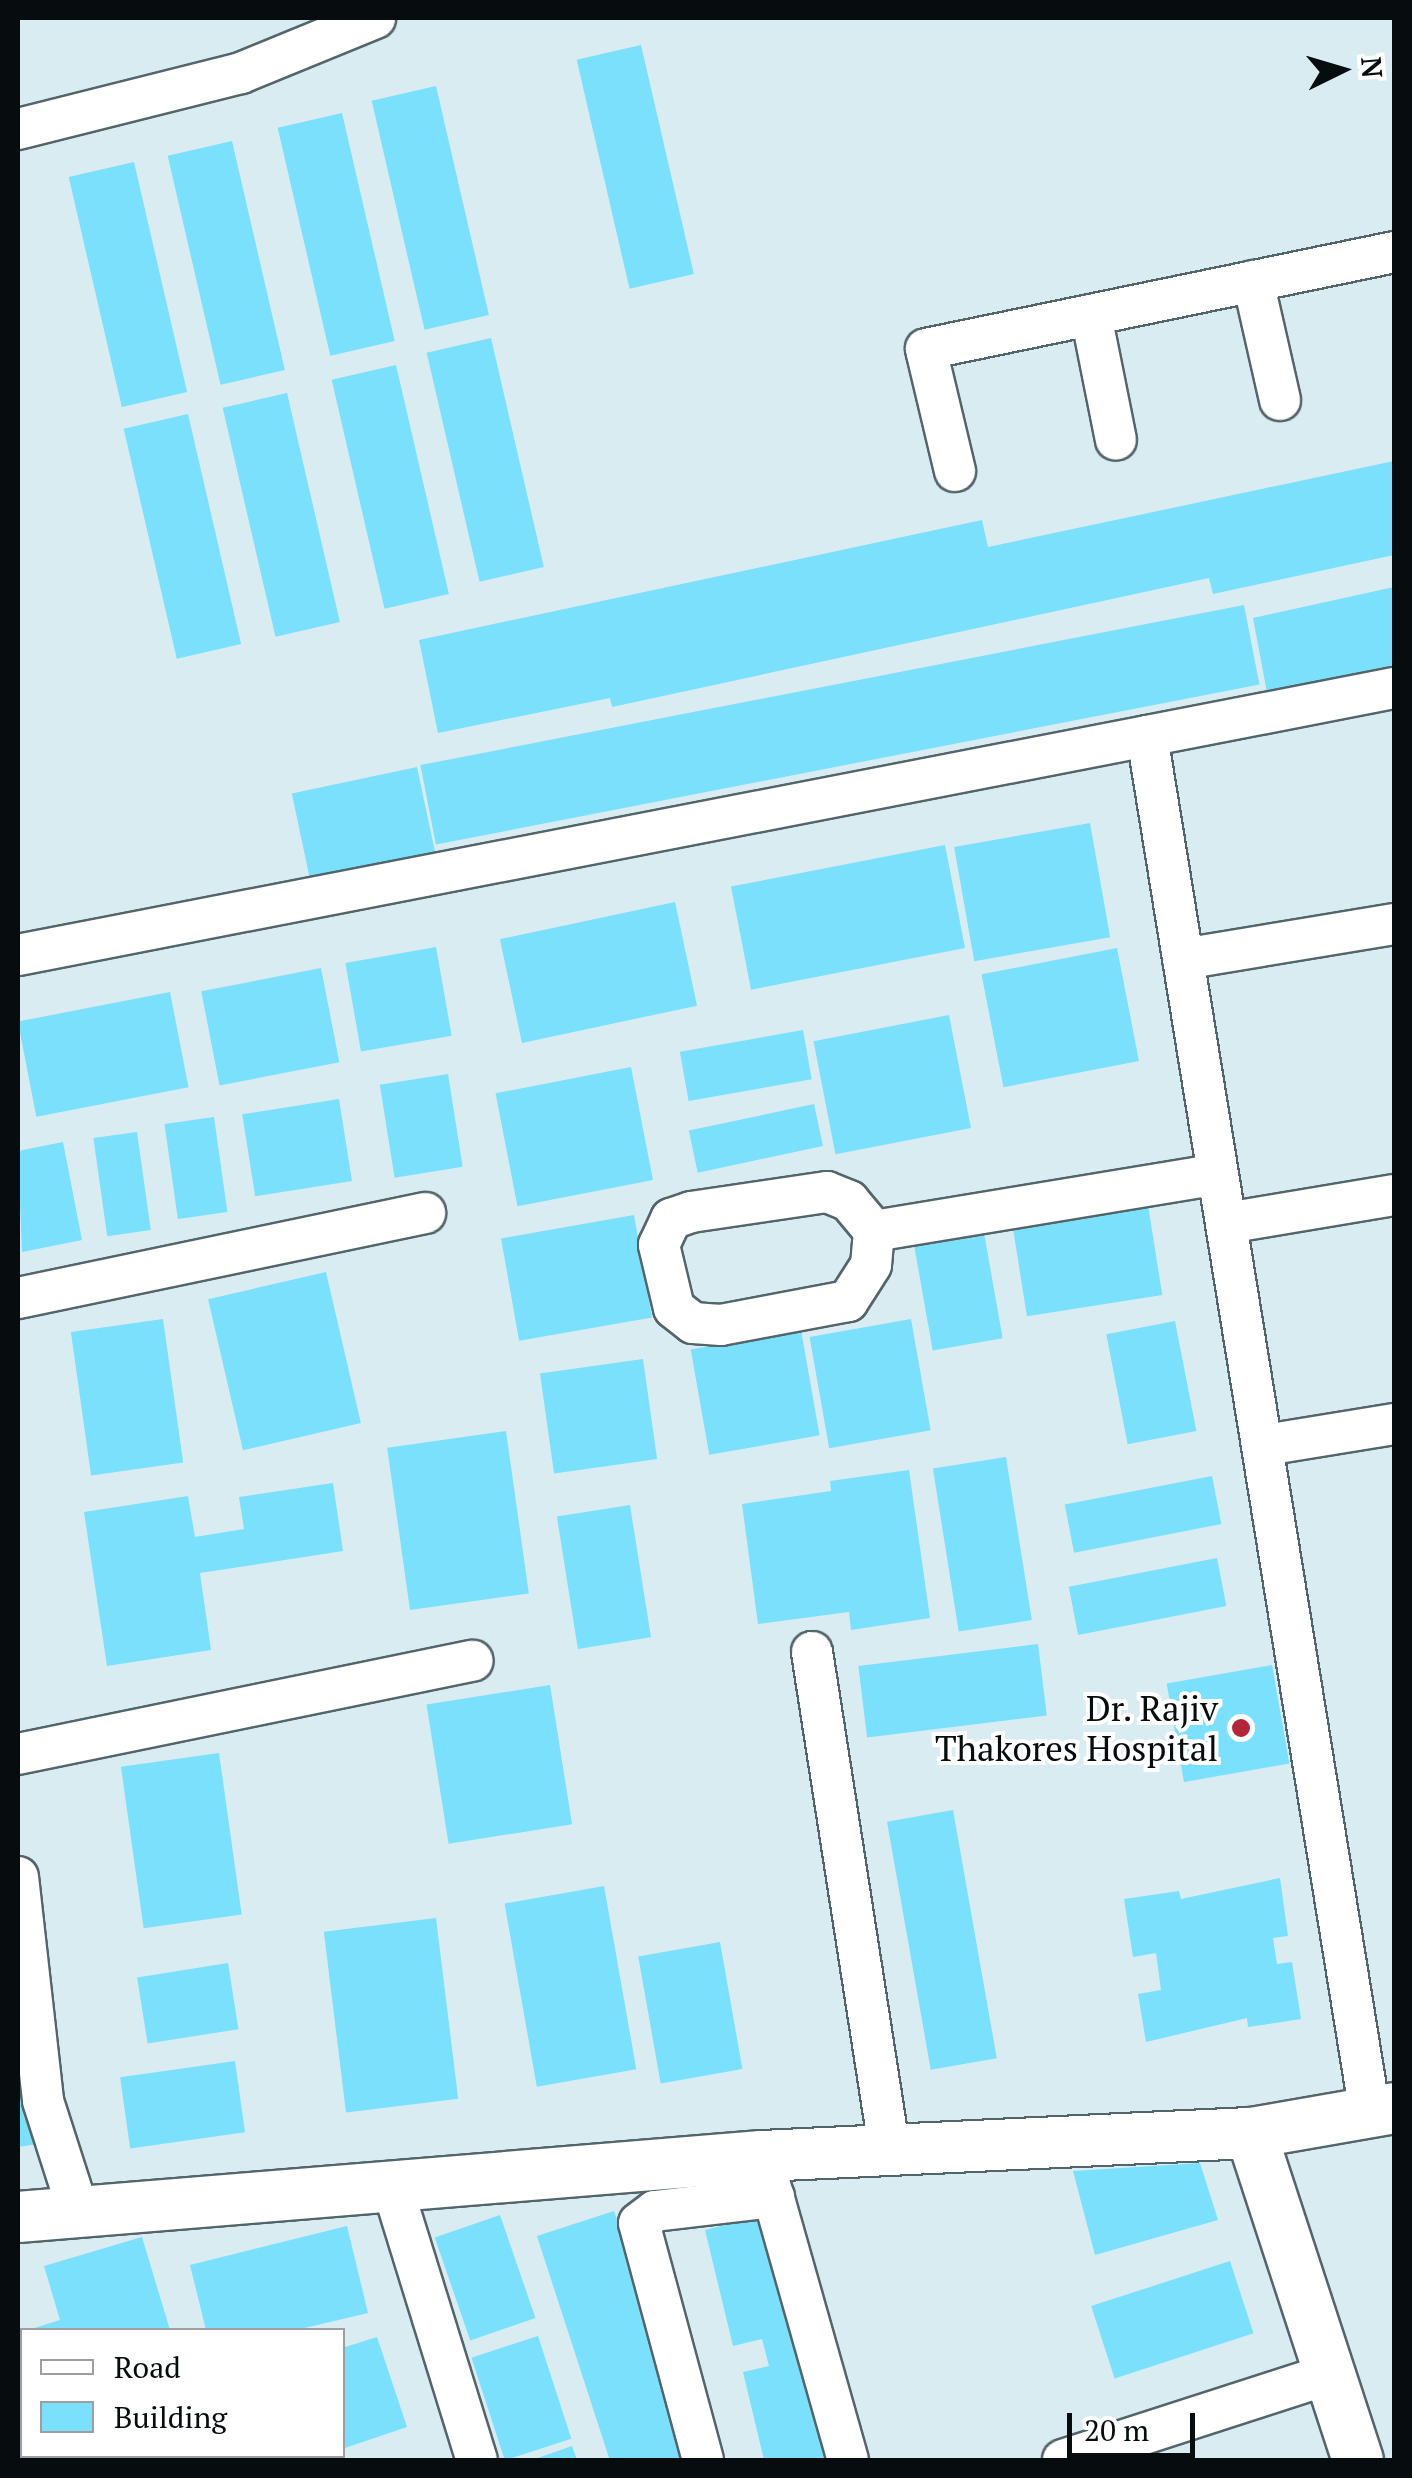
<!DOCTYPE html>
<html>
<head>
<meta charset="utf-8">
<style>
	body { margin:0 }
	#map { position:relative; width:1412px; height:2478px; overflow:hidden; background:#d9ecf2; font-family:"PT Serif",serif }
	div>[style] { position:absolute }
	.building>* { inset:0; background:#7ae0fc; transform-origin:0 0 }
	.roads { filter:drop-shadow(2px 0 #54656a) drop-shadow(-2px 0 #54656a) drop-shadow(0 2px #54656a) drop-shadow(0 -2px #54656a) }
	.minor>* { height:40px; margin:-20px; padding:0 20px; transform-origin:20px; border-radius:20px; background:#fff }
	.tertiary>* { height:50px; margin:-25px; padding:0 25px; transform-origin:25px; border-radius:25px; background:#fff }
	.dots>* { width:28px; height:28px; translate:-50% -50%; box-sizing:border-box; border:5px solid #fff; border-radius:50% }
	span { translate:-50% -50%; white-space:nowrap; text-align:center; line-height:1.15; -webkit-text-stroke:8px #fff; paint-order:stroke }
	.poi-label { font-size:35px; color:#070d0f }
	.right { translate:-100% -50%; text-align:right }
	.frame { position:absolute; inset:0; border:20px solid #070d0f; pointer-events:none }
	.legend { position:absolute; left:20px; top:2328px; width:325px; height:130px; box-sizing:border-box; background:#fff; border:2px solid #9c9e9f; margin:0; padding:12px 18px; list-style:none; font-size:30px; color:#070d0f }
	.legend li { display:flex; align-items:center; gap:20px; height:50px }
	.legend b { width:50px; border:2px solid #9c9e9f }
	.north { position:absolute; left:1292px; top:20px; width:100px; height:100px; -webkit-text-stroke:8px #fff; paint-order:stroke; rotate:85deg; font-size:28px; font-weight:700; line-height:40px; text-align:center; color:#070d0f }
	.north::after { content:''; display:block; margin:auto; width:35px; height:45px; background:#070d0f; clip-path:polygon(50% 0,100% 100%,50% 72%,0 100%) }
	.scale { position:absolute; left:1067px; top:2413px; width:128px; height:45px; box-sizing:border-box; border:5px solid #070d0f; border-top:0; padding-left:12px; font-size:30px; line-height:35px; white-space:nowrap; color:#070d0f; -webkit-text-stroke:8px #fff; paint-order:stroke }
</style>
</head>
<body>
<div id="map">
	<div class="building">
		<div style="left:641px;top:45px;width:235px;height:66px;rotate:77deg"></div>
		<div style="left:436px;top:86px;width:235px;height:66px;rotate:77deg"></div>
		<div style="left:342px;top:113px;width:234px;height:66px;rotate:77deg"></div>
		<div style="left:232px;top:141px;width:235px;height:66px;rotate:77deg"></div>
		<div style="left:134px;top:162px;width:236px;height:67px;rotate:77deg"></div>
		<div style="left:491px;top:338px;width:235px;height:66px;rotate:77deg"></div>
		<div style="left:396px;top:365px;width:235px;height:66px;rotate:77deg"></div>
		<div style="left:287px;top:393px;width:235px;height:66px;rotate:77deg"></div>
		<div style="left:188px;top:414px;width:236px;height:66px;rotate:77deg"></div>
		<div style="clip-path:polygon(1394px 461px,1394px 555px,1213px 594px,1209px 578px,612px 707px,610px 698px,438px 733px,419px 640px,982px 520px,988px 547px)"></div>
		<div style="clip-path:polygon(1394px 587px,1394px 675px,1268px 698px,1253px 618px)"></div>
		<div style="left:1244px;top:605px;width:81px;height:839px;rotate:79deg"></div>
		<div style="left:417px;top:767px;width:97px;height:128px;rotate:78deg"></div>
		<div style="left:1090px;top:823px;width:116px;height:138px;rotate:80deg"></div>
		<div style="left:945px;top:845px;width:105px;height:218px;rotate:79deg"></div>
		<div style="left:675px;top:902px;width:106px;height:179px;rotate:78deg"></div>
		<div style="left:436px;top:947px;width:90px;height:92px;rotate:80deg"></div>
		<div style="left:1117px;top:948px;width:115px;height:138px;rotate:79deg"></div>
		<div style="left:321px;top:968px;width:96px;height:122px;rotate:79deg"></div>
		<div style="left:170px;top:992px;width:97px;height:155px;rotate:79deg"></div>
		<div style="left:949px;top:1015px;width:115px;height:138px;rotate:79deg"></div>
		<div style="left:803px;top:1030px;width:50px;height:125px;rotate:80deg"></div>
		<div style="left:631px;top:1067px;width:115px;height:138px;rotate:79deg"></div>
		<div style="left:448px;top:1074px;width:94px;height:69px;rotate:81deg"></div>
		<div style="left:339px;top:1099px;width:83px;height:98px;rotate:81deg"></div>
		<div style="left:814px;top:1104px;width:43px;height:128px;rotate:78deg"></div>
		<div style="left:214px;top:1117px;width:96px;height:50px;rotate:82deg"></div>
		<div style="left:137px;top:1132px;width:99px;height:44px;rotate:82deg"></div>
		<div style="clip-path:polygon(63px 1142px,82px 1240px,22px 1252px,18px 1151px)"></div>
		<div style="left:1148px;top:1205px;width:91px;height:137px;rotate:81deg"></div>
		<div style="left:634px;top:1215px;width:104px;height:135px;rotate:80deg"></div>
		<div style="left:983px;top:1227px;width:113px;height:71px;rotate:80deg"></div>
		<div style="left:326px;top:1272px;width:155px;height:121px;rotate:77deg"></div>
		<div style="left:163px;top:1319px;width:145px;height:93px;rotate:82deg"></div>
		<div style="left:911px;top:1319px;width:113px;height:103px;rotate:80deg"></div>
		<div style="left:1175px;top:1321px;width:112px;height:70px;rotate:79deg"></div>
		<div style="left:801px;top:1330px;width:107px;height:112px;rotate:80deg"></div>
		<div style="left:643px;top:1359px;width:101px;height:104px;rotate:82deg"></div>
		<div style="left:506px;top:1431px;width:164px;height:120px;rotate:82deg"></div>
		<div style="left:1006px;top:1457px;width:165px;height:74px;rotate:81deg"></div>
		<div style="clip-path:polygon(909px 1470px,930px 1618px,851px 1630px,849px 1612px,758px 1624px,742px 1504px,831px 1491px,830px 1481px)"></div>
		<div style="left:1212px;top:1476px;width:49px;height:150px;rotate:79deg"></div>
		<div style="clip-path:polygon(333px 1483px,343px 1551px,200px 1573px,211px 1650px,107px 1666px,84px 1512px,188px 1496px,195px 1537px,244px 1529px,239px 1497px)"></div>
		<div style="left:630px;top:1505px;width:134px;height:74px;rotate:81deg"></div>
		<div style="left:1217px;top:1558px;width:49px;height:151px;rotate:79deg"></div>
		<div style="left:1038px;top:1644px;width:72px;height:181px;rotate:83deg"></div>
		<div style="left:1272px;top:1665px;width:100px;height:107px;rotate:80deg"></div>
		<div style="left:550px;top:1685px;width:141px;height:125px;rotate:81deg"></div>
		<div style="left:219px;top:1753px;width:163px;height:99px;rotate:82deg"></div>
		<div style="left:953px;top:1810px;width:252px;height:67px;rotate:80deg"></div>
		<div style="clip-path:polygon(1280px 1878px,1288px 1936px,1273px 1938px,1277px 1964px,1292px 1962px,1301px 2019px,1248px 2027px,1247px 2018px,1146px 2042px,1138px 1994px,1161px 1990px,1156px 1953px,1133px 1957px,1124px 1899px,1179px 1891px,1181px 1899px)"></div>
		<div style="left:604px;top:1886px;width:186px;height:101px;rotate:80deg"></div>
		<div style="left:436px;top:1918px;width:182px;height:113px;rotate:83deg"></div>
		<div style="left:720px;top:1942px;width:129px;height:83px;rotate:80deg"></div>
		<div style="left:228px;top:1963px;width:67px;height:92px;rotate:81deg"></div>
		<div style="clip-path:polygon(18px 2028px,38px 2144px,18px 2147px)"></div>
		<div style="left:235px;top:2061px;width:72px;height:116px;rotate:82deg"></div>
		<div style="clip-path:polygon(1200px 2163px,1218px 2220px,1095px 2255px,1073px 2171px)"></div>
		<div style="left:614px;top:2211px;width:262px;height:81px;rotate:72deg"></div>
		<div style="clip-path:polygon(773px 2213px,831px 2460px,764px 2460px,743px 2372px,769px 2366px,762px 2339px,733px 2346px,705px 2230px)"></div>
		<div style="left:500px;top:2215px;width:109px;height:69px;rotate:71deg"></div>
		<div style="clip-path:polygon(347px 2226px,368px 2313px,296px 2330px,206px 2330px,190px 2265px)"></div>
		<div style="clip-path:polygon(142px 2237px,170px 2330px,28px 2330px,60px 2320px,44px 2266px)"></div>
		<div style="left:1230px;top:2261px;width:76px;height:146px;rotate:72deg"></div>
		<div style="left:538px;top:2336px;width:108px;height:70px;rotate:72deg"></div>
		<div style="clip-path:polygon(377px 2337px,407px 2427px,342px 2449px,342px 2348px)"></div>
		<div style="clip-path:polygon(572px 2446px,577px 2460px,532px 2460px)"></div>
		<div style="left:82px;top:2456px;width:122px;height:4px"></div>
		<div style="clip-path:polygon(249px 2456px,320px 2456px,251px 2460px)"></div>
	</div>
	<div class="roads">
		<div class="minor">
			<div style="left:18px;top:129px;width:230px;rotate:-14.1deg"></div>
			<div style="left:241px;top:73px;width:145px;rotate:-22.3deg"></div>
			<div style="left:1253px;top:281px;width:122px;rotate:77.2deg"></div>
			<div style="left:1091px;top:315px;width:127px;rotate:78.7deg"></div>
			<div style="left:955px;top:471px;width:125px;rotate:-103.4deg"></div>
			<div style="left:926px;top:349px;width:478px;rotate:-11.7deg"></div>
			<div style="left:1147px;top:736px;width:1395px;rotate:80.8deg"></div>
			<div style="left:18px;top:955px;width:1402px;rotate:-10.98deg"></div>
			<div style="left:1183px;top:959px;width:214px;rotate:-9.4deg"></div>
			<div style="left:1227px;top:1223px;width:169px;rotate:-9.5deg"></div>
			<div style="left:874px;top:1231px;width:34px;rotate:95deg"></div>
			<div style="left:871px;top:1265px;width:43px;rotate:122.6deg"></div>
			<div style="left:848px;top:1301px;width:129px;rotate:169.3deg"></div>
			<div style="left:721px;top:1325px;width:28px;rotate:-176deg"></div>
			<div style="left:693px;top:1323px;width:24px;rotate:-142deg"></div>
			<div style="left:674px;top:1308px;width:65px;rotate:-103.4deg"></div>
			<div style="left:659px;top:1245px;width:29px;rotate:-65deg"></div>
			<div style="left:671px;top:1219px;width:21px;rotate:-19deg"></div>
			<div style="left:691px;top:1212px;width:137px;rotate:-8.4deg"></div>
			<div style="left:827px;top:1192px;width:24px;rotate:22deg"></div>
			<div style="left:849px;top:1201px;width:39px;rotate:50deg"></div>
			<div style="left:874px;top:1231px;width:348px;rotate:-9.4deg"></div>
			<div style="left:18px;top:1298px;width:416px;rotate:-11.8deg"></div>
			<div style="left:1265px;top:1445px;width:131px;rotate:-9.2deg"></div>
			<div style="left:812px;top:1652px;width:507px;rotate:81.15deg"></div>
			<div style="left:18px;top:1754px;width:464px;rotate:-11.6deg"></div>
			<div style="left:18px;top:1877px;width:225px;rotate:83.6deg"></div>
			<div style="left:43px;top:2101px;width:114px;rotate:72.2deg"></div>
			<div style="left:767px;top:2174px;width:297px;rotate:74.2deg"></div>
			<div style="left:392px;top:2186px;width:287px;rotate:72.8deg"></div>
			<div style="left:703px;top:2460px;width:245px;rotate:-105.1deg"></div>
			<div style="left:639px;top:2223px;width:20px;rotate:-37deg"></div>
			<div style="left:655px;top:2211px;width:120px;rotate:-6.7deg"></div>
			<div style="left:1063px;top:2460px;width:281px;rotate:-17.9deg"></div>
		</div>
		<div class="tertiary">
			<div style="left:1251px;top:2133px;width:344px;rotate:71.9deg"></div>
			<div style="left:18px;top:2217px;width:746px;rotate:-4.69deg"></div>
			<div style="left:762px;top:2156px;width:490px;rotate:-2.7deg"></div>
			<div style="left:1251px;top:2133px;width:145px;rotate:-9.9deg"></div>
		</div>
	</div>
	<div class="dots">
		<div style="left:1241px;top:1728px;background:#b62438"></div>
	</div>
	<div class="poi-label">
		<span class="right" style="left:1218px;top:1728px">Dr. Rajiv<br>Thakores Hospital</span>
	</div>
	<div class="frame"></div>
	<ul class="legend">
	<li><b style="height:12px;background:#fff"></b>Road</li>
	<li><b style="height:28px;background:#7ae0fc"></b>Building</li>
	</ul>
	<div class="north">N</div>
	<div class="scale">20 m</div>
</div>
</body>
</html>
